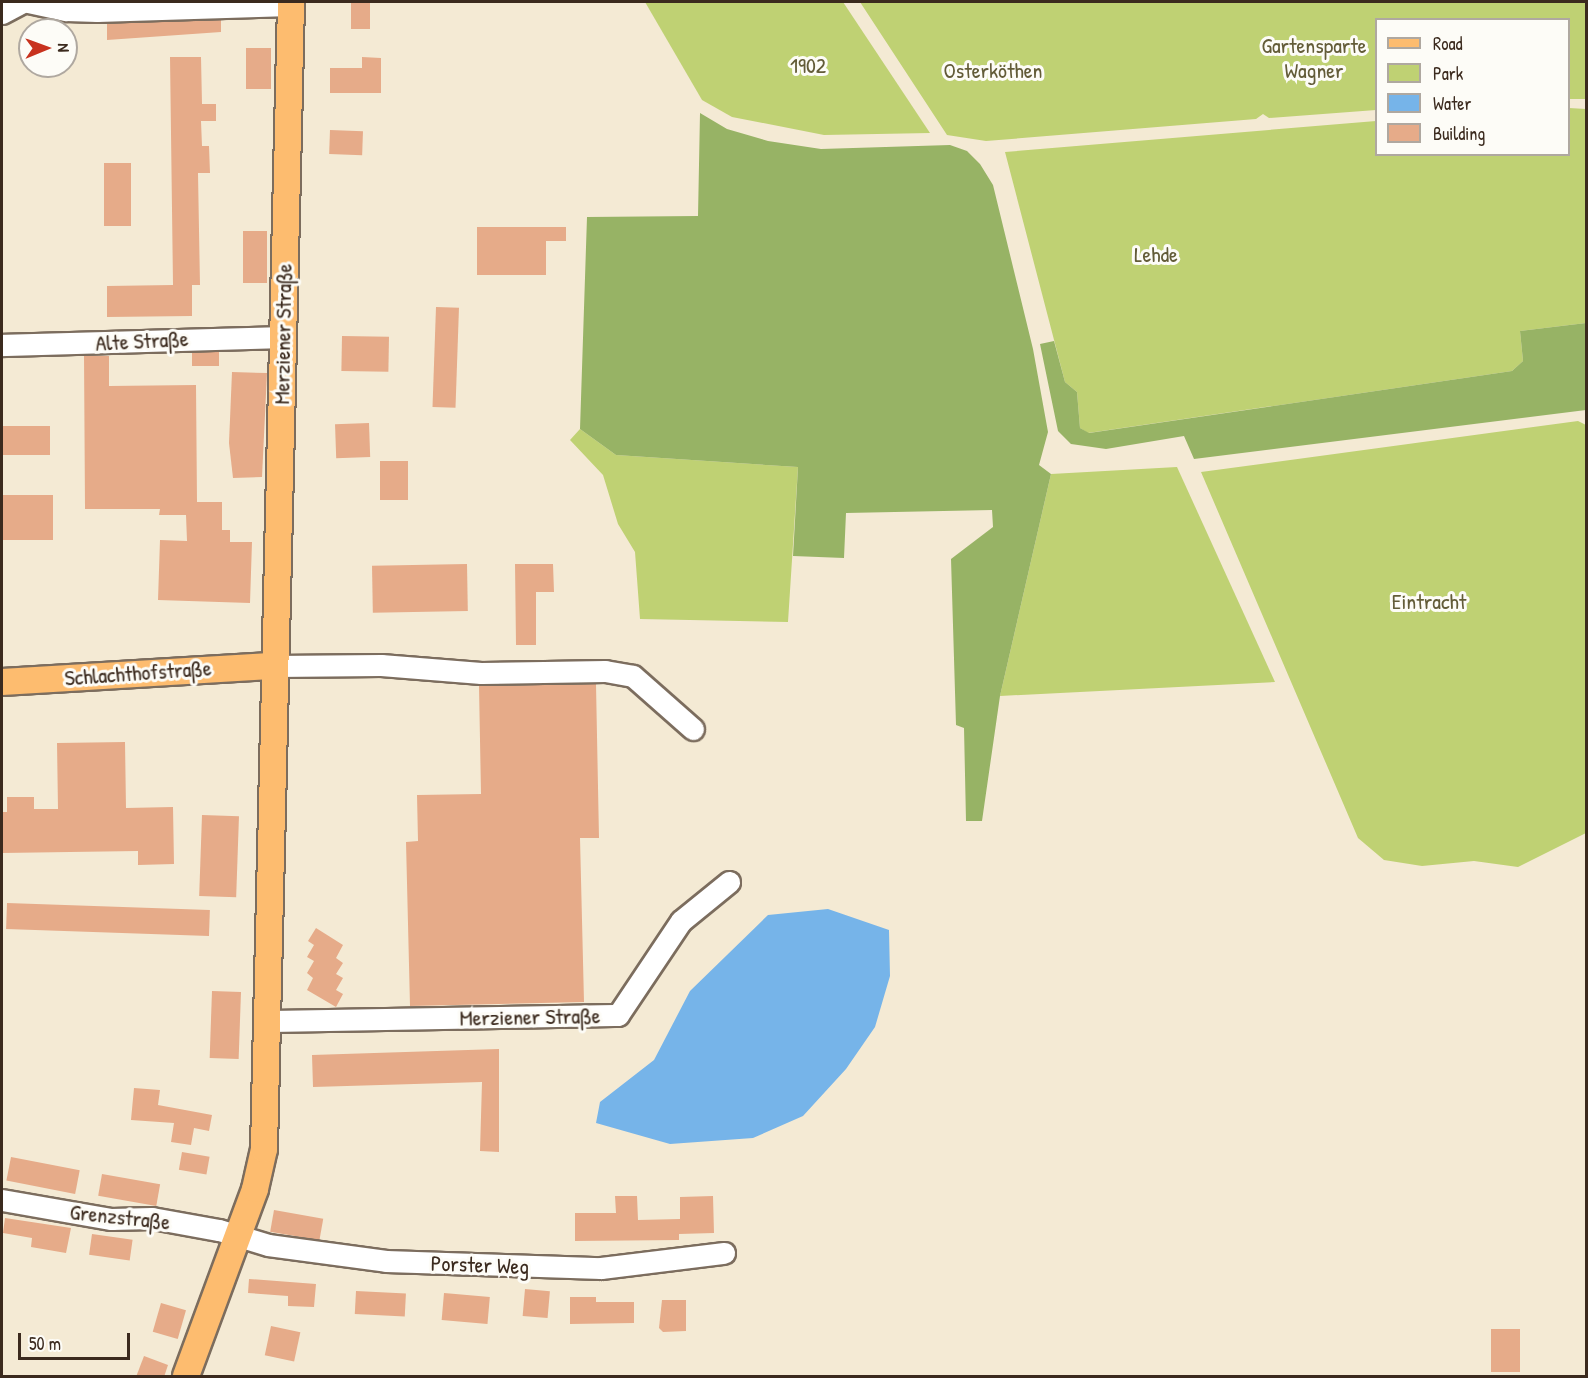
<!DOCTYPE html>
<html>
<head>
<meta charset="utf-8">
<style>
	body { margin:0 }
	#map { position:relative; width:1588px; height:1378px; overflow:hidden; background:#f4ead4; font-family:"Patrick Hand",sans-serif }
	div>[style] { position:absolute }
	.green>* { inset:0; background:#bfd173 }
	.forest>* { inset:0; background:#97b365 }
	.water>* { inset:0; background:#76b4e9 }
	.building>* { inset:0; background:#e6ab89; transform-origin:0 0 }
	.roads { filter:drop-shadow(2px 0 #7c6d5e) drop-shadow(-2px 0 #7c6d5e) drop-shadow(0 2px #7c6d5e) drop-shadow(0 -2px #7c6d5e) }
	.minor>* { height:21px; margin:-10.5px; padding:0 10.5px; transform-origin:10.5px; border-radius:10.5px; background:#fff }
	.major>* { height:26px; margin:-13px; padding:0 13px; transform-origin:13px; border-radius:13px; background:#fdbc6f }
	span { translate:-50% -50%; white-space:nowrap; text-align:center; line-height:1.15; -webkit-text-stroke:6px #fdfcf7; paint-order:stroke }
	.park-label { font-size:22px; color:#635c38 }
	.street-label { font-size:22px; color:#3b2a1e }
	.frame { position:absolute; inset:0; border:3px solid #3b2a1e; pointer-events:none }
	.legend { position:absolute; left:1375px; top:18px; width:195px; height:138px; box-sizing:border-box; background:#fdfcf7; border:2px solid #afa8a0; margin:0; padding:8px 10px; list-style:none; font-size:18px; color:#3b2a1e }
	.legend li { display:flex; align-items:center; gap:12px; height:30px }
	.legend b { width:30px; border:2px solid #afa8a0 }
	.north { position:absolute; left:18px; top:18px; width:60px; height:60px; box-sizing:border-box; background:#fdfcf7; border:2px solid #afa8a0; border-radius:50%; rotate:89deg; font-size:16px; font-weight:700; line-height:24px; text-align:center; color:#3b2a1e }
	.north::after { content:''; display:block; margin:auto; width:21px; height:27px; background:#c8321e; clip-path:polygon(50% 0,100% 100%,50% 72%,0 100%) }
	.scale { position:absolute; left:18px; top:1333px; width:112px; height:27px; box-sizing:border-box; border:3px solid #3b2a1e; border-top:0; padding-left:8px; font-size:18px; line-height:21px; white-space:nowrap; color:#3b2a1e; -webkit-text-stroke:4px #fdfcf7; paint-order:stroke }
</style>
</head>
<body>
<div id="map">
	<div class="green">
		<div style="clip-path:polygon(645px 2px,843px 2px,930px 133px,824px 135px,732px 117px,702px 100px)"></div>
		<div style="clip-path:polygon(860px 2px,1586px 2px,1586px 99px,1569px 99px,1568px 20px,1376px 20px,1376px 110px,1269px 118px,1263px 114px,1256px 119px,986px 141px,947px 135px)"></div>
		<div style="clip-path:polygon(1569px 108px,1586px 109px,1586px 323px,1520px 331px,1523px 361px,1512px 371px,1088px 433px,1080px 428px,1077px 392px,1065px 382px,1005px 152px,1376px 121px,1376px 154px,1568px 154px)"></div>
		<div style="clip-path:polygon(1578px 421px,1586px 425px,1586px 833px,1518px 867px,1474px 861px,1422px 866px,1384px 860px,1358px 838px,1201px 472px)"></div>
		<div style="clip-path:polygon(580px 429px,616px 455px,798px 467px,788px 622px,640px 619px,635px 552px,618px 524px,603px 475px,570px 440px)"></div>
		<div style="clip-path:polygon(1177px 467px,1275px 682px,1000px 696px,1051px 474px)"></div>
	</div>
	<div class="forest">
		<div style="clip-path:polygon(700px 113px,727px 129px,768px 141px,821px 149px,950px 145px,967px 151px,980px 164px,993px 185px,1033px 349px,1048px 432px,1039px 465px,1051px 474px,1000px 696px,982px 821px,966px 821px,964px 728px,956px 725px,951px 559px,993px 527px,992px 510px,846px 513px,844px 558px,793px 556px,798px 467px,616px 455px,580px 429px,587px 217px,698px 216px)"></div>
		<div style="clip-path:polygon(1586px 323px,1586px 410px,1194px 459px,1184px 436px,1106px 449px,1071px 444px,1058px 431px,1040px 344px,1054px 341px,1065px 382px,1077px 392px,1080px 428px,1089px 433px,1512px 371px,1523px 361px,1520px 331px)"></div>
	</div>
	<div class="water">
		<div style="clip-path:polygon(828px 909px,889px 930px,890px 976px,875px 1027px,846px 1069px,803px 1116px,753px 1138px,670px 1144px,596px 1123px,600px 1102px,654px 1060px,690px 991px,768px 915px)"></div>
	</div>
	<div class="building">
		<div style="left:351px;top:2px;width:19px;height:27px"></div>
		<div style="clip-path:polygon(221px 20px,221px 32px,107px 40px,107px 23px)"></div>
		<div style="left:246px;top:48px;width:25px;height:41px"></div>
		<div style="clip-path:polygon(170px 57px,201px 57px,202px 104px,216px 104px,216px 121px,201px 121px,202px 146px,209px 146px,210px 173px,198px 173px,200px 285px,192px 285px,192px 316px,107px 317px,107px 286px,173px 285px)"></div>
		<div style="clip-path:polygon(362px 57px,381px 58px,381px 93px,330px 93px,330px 68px,362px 68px)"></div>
		<div style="left:330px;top:130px;width:33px;height:24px;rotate:2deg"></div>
		<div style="left:131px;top:163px;width:63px;height:27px;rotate:90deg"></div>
		<div style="clip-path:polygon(477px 227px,566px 227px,566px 241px,546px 241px,546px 275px,477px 275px)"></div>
		<div style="left:243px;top:231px;width:24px;height:52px"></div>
		<div style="left:436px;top:307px;width:23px;height:100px;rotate:2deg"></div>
		<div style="left:342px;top:336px;width:47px;height:35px;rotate:1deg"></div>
		<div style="left:192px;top:352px;width:27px;height:14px"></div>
		<div style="clip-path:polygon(84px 356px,109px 356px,109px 386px,196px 385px,197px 502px,222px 502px,222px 530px,230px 530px,230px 542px,252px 542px,250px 603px,158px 600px,160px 540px,187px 541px,186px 515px,159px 515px,160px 509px,85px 509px)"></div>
		<div style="clip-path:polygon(232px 372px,267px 373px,262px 477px,233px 478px,229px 443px)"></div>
		<div style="left:369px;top:423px;width:34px;height:34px;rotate:88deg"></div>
		<div style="left:2px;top:426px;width:48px;height:29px"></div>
		<div style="left:380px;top:461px;width:28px;height:39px"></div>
		<div style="left:2px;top:495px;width:51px;height:45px"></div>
		<div style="left:467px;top:564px;width:47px;height:95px;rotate:89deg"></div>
		<div style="clip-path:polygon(515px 564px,553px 564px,554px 592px,536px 592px,536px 645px,516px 645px)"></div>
		<div style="clip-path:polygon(596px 684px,599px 838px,580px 838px,584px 1002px,410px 1006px,406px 842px,418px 841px,417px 795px,481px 794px,479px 686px)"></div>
		<div style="clip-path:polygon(125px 742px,126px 808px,173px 807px,174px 864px,138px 865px,138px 851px,2px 853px,2px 812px,7px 812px,7px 797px,34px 797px,34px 809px,58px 809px,57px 743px)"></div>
		<div style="left:202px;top:815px;width:37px;height:81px;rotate:2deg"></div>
		<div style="left:7px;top:903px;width:203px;height:26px;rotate:2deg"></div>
		<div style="clip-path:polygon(316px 928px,343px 945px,336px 958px,343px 963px,336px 974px,343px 978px,336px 990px,343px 994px,336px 1007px,307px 990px,313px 978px,307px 973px,314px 961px,307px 957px,314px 945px,308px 941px)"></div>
		<div style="left:212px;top:991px;width:29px;height:67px;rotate:2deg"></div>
		<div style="clip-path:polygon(499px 1049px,499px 1152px,480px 1151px,482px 1082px,313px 1087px,312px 1055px)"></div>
		<div style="clip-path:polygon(134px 1088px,160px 1090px,158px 1105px,212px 1115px,209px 1131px,194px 1128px,191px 1145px,171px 1142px,174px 1123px,131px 1120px)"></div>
		<div style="left:182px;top:1152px;width:28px;height:18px;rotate:10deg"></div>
		<div style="left:11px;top:1157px;width:70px;height:24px;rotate:11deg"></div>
		<div style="left:102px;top:1174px;width:59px;height:22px;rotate:10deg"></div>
		<div style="clip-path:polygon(615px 1196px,637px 1196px,638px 1220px,680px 1219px,680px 1197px,713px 1196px,714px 1233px,679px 1234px,679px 1240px,575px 1241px,575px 1213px,616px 1213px)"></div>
		<div style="left:274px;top:1210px;width:50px;height:22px;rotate:10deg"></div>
		<div style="clip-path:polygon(5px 1218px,71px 1228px,66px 1253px,31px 1247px,32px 1238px,3px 1233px)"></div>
		<div style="left:92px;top:1234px;width:41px;height:21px;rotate:8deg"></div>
		<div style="clip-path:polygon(249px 1279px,316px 1284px,314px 1307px,288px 1306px,288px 1296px,248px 1293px)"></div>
		<div style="left:525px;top:1289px;width:25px;height:27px;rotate:5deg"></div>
		<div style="left:356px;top:1291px;width:50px;height:23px;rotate:3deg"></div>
		<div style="left:444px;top:1293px;width:46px;height:27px;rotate:5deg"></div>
		<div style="clip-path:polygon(570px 1297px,596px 1297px,596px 1302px,634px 1302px,634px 1323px,570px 1324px)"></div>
		<div style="clip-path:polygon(662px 1300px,686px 1300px,686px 1331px,663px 1332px,659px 1328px)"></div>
		<div style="left:161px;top:1303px;width:26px;height:30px;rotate:16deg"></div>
		<div style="left:271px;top:1326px;width:30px;height:30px;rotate:12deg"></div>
		<div style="left:1491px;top:1329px;width:29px;height:43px"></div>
		<div style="clip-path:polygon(144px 1356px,168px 1365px,164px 1377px,136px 1377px)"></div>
	</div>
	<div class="roads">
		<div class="minor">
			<div style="left:28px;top:2px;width:39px;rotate:12deg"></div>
			<div style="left:66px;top:10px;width:31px;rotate:2deg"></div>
			<div style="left:97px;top:11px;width:193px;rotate:-1.8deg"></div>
			<div style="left:2px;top:13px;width:24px;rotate:-28deg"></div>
			<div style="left:2px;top:345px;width:281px;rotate:-1.6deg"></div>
			<div style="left:275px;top:666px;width:106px;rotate:-0.5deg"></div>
			<div style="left:381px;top:665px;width:100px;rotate:4.6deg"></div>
			<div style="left:481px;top:673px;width:124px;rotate:-0.9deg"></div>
			<div style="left:605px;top:671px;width:28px;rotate:10deg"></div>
			<div style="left:633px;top:676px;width:80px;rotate:41.5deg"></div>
			<div style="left:267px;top:1021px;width:351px;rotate:-1deg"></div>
			<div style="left:618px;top:1015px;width:113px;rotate:-56.2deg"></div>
			<div style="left:681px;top:921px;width:62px;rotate:-39.1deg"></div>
			<div style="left:2px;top:1200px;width:111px;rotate:9.9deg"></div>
			<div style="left:111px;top:1219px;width:41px;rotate:-1.4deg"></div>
			<div style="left:152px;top:1218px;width:68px;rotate:10.2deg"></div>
			<div style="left:219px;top:1230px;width:51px;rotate:17deg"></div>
			<div style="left:268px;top:1245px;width:119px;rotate:7.7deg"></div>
			<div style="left:386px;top:1261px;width:215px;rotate:1.9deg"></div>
			<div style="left:601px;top:1268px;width:124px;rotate:-7deg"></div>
		</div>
		<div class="major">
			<div style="left:2px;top:682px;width:273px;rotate:-3.4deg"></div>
			<div style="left:186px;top:1376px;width:199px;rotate:-69.7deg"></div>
			<div style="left:255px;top:1189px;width:41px;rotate:-77.3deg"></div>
			<div style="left:264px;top:1149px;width:1147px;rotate:-88.65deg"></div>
		</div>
	</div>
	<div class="park-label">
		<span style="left:1314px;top:58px">Gartensparte<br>Wagner</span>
		<span style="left:808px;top:66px">1902</span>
		<span style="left:993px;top:71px">Osterköthen</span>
		<span style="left:1156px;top:255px">Lehde</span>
		<span style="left:1429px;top:602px">Eintracht</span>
	</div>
	<div class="street-label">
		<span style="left:283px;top:334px;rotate:-89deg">Merziener Straße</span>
		<span style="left:142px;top:341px;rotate:-3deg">Alte Straße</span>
		<span style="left:138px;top:673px;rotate:-4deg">Schlachthofstraße</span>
		<span style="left:530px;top:1017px;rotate:-1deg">Merziener Straße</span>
		<span style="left:120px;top:1217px;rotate:6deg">Grenzstraße</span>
		<span style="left:480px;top:1265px;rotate:2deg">Porster Weg</span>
	</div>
	<div class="frame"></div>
	<ul class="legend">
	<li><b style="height:8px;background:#fdbc6f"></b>Road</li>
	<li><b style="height:16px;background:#bfd173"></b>Park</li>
	<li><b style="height:16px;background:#76b4e9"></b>Water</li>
	<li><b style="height:16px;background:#e6ab89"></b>Building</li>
	</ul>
	<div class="north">N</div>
	<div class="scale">50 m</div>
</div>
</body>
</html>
